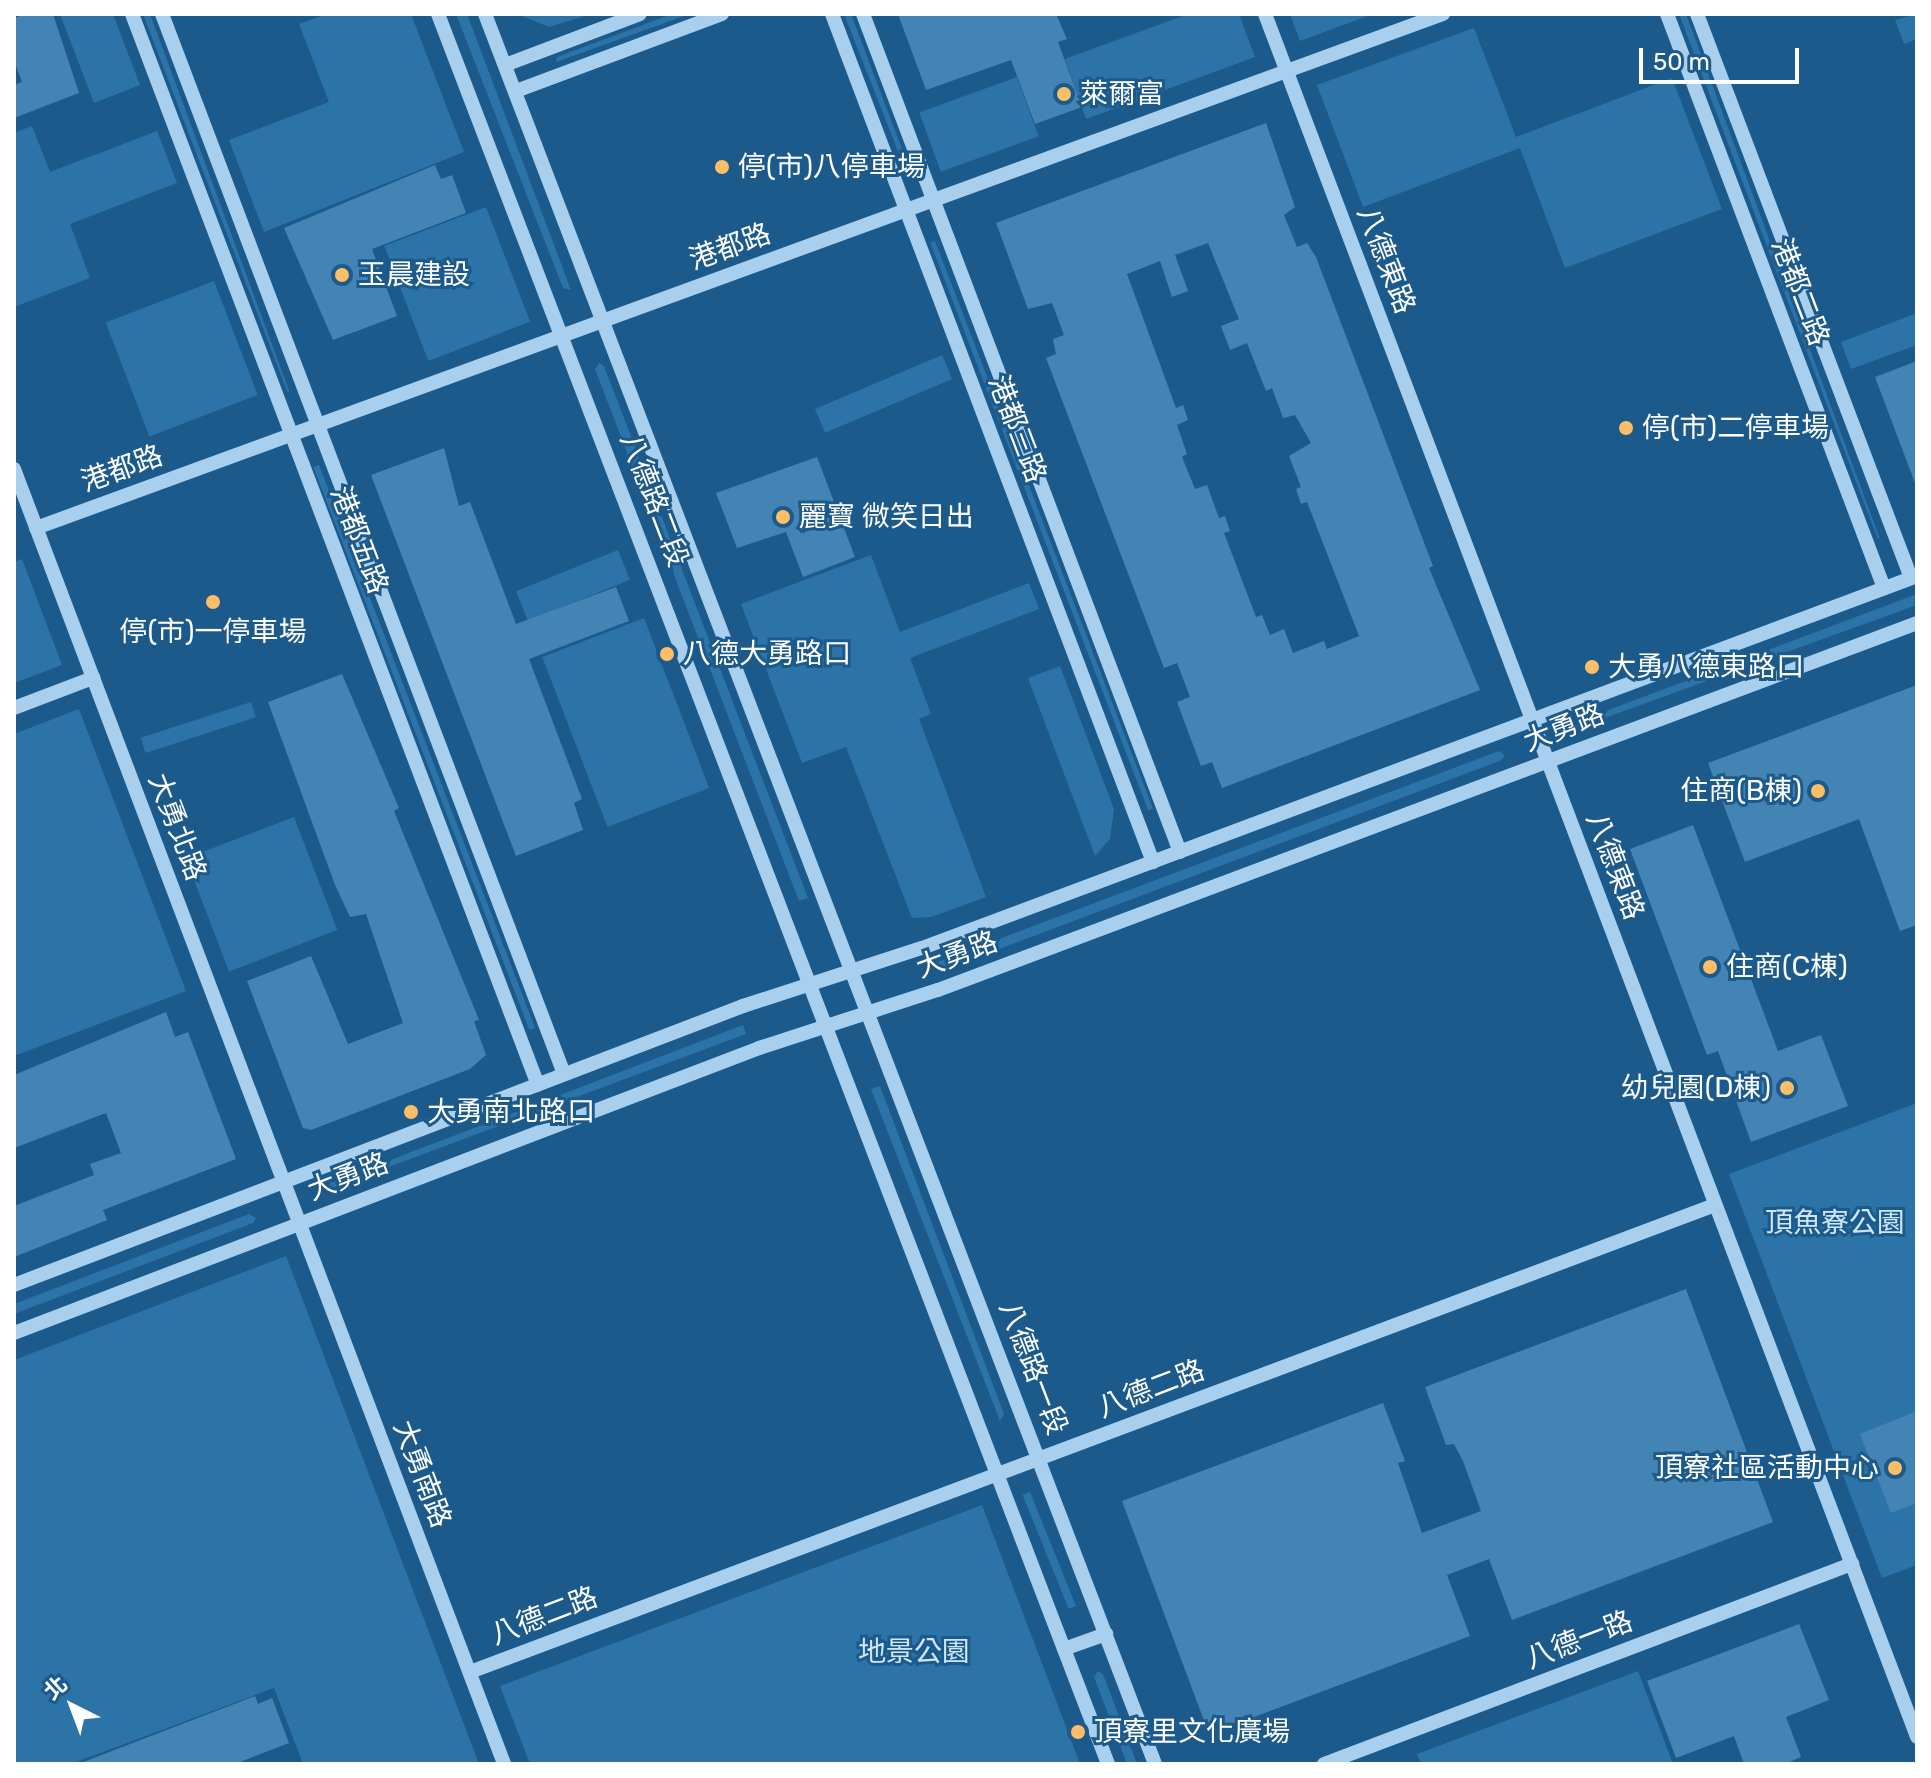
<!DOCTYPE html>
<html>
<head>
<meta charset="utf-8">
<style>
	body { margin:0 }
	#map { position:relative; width:1931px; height:1778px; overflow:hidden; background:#1c5a8c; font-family:Rubik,"Noto Sans TC",sans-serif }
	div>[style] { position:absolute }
	.green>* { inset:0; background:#2c73a8; transform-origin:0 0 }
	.building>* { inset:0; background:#4484b4 }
	.minor>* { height:14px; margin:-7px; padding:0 7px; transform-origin:7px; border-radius:7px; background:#a8cfed }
	.dots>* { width:22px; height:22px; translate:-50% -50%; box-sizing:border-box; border:4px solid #1c5a8c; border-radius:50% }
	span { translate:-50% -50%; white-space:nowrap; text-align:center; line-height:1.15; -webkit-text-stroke:6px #1c5a8c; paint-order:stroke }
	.poi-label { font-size:28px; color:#fff }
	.left { translate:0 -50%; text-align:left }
	.right { translate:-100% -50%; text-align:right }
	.street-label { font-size:28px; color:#fff }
	.park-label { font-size:28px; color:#cde7f9 }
	.frame { position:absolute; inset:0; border:16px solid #fff; pointer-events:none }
	.north { position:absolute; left:32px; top:1666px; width:80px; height:80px; -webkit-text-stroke:6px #1c5a8c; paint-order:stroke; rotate:318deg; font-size:22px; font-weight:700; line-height:32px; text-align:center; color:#fff }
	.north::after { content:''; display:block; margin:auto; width:28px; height:36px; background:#fff; clip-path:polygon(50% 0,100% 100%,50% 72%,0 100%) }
	.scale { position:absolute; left:1639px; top:48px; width:160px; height:36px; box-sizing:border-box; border:4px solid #fff; border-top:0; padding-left:10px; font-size:24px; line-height:28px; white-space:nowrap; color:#fff; -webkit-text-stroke:6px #1c5a8c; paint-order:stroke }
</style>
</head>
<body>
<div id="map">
	<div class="green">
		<div style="clip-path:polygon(60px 14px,113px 14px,140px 85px,94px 103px)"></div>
		<div style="clip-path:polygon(143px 14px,150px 14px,290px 393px,287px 391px)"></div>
		<div style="clip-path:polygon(327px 14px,411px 14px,464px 152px,264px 232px,229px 140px,329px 102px,299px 24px)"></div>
		<div style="clip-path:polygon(456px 14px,467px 14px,571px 290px,563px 288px)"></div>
		<div style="clip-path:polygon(517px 14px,591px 14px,549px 27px)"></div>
		<div style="clip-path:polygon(672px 14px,690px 14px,556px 62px,557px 57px)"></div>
		<div style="clip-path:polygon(844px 14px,851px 14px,908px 165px,905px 169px)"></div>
		<div style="clip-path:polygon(1188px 14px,1239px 14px,1255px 57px,1086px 119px,1065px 59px)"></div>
		<div style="clip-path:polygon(1290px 14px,1373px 14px,1300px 41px)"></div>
		<div style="clip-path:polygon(1679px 14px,1686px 14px,1880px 539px,1877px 537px)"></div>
		<div style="clip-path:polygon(1917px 14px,1917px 39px,1904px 44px,1895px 20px)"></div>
		<div style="clip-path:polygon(1474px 28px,1516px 137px,1672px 78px,1722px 209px,1565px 268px,1520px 148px,1363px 207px,1317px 85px)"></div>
		<div style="left:1017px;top:77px;width:63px;height:104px;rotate:70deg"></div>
		<div style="clip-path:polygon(32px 126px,50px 172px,157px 131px,177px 183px,70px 224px,90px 278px,14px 307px,14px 133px)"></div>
		<div style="left:486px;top:207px;width:123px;height:109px;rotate:69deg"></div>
		<div style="left:935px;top:241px;width:608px;height:5px;rotate:69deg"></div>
		<div style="left:214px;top:281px;width:122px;height:116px;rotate:69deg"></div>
		<div style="clip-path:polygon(1917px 313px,1917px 345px,1851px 369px,1841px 342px)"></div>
		<div style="left:942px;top:355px;width:26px;height:138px;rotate:67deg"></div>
		<div style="clip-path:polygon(599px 363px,604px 366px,808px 898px,799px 901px,595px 369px)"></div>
		<div style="left:319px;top:465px;width:603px;height:6px;rotate:69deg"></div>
		<div style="left:618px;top:550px;width:32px;height:110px;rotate:68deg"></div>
		<div style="clip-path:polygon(871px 555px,900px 632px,1029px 583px,1039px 609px,910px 658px,931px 714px,919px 719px,986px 897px,931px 917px,912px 918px,846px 747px,802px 763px,741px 604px)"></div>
		<div style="clip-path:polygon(22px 559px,62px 665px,14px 683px,14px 562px)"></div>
		<div style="clip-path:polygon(1917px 594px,1917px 605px,1577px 728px,1579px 721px)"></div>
		<div style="left:644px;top:618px;width:182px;height:109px;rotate:69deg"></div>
		<div style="clip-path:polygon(1060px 666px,1114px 809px,1110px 839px,1095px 856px,1028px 678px)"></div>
		<div style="left:251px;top:702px;width:16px;height:116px;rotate:72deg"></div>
		<div style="clip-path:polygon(79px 709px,186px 991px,14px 1056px,14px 734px)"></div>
		<div style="clip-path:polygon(1499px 751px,1505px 755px,1502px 760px,938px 972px,935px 963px)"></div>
		<div style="left:294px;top:817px;width:121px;height:116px;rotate:69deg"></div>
		<div style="clip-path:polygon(743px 1025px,746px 1034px,327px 1190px,330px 1183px)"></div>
		<div style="clip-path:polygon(880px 1086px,1004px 1414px,1000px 1421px,871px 1089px)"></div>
		<div style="clip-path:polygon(1917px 1103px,1917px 1565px,1882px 1578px,1729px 1174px)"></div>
		<div style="clip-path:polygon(249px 1214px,256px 1218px,253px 1223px,14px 1314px,14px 1304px)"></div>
		<div style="clip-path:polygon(286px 1256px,479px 1764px,303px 1764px,274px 1688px,71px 1764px,14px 1764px,14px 1360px)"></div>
		<div style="left:1030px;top:1492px;width:123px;height:8px;rotate:68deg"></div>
		<div style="clip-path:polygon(982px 1505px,1080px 1764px,530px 1764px,500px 1686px)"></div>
		<div style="clip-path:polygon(1098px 1671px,1103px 1674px,1137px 1764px,1127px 1764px,1094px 1677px)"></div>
		<div style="clip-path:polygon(1638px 1671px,1673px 1764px,1421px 1764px,1417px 1754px)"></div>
	</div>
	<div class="building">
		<div style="clip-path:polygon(25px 14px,53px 14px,79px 93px,14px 118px,14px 85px,22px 82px,14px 61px,14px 18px)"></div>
		<div style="clip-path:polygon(898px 14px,1056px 14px,1067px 39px,1058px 42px,1082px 107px,1035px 124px,1011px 60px,926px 90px)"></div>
		<div style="clip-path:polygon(evenodd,1266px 123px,1295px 207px,1284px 215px,1297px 247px,1307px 243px,1316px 257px,1433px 566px,1429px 568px,1480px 690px,1222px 788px,1212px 762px,1201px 766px,1177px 702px,1190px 697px,1179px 668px,1177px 663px,1164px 668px,1046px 358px,1056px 354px,1053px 339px,1064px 335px,1052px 303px,1028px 309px,996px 223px,1266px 123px,1208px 243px,1239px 319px,1221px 326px,1230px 350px,1247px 343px,1266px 391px,1272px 388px,1283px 418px,1295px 415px,1311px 443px,1289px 456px,1301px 487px,1296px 489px,1301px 504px,1307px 502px,1359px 636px,1327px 649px,1324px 641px,1293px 653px,1284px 629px,1270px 635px,1262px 615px,1256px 617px,1224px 533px,1230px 531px,1225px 516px,1219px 518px,1207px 485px,1195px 489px,1182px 457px,1187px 454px,1177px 425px,1188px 420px,1183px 405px,1176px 408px,1127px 274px,1160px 261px,1172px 297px,1188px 291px,1175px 255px,1208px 243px)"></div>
		<div style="clip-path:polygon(435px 165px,441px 179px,452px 175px,466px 213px,372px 249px,397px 316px,333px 340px,284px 228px)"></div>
		<div style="clip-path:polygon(1917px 361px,1917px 483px,1915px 483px,1875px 377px)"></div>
		<div style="clip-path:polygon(444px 448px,459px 506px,470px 502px,516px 624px,616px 587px,629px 621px,529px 659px,582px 799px,574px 803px,583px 830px,516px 856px,371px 475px)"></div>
		<div style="clip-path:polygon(817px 457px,855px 557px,803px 577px,786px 532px,737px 548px,716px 493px)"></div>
		<div style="clip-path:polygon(342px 674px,399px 808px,394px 811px,479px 1020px,474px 1021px,486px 1055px,470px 1069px,311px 1130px,303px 1128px,247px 981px,311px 956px,348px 1044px,403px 1023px,366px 914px,350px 917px,335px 885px,268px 702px)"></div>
		<div style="clip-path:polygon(1917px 685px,1917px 925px,1900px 931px,1859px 819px,1745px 862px,1708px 763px)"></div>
		<div style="clip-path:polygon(1693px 825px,1778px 1051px,1821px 1035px,1848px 1106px,1751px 1142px,1718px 1051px,1707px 1055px,1630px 849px)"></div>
		<div style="clip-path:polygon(166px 1012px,175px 1037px,188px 1032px,236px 1159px,103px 1210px,107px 1220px,14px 1257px,14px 1206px,94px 1175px,90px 1164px,121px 1153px,106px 1113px,14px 1148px,14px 1075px)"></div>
		<div style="clip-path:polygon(1686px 1289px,1773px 1522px,1512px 1620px,1489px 1559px,1447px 1575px,1470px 1636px,1209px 1734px,1122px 1501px,1383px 1403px,1405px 1461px,1398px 1463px,1422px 1533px,1481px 1511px,1463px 1461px,1454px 1444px,1446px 1445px,1425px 1387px)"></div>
		<div style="clip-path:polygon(1917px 1411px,1917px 1503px,1891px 1513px,1860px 1434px)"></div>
		<div style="clip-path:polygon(1799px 1624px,1829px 1700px,1786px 1717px,1801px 1757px,1785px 1764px,1744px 1764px,1734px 1736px,1676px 1758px,1647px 1681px)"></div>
		<div style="clip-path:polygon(255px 1696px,258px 1704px,272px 1698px,289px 1743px,235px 1764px,78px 1764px)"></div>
	</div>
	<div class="minor">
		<div style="left:132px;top:14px;width:1145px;rotate:69.24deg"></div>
		<div style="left:162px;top:14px;width:1134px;rotate:69.23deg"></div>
		<div style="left:438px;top:14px;width:1874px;rotate:69.05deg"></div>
		<div style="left:485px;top:14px;width:1874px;rotate:69.05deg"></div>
		<div style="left:832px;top:14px;width:907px;rotate:69.27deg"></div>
		<div style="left:863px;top:14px;width:896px;rotate:69.28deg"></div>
		<div style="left:1265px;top:14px;width:1842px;rotate:69.27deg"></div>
		<div style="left:1667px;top:14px;width:614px;rotate:69.29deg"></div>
		<div style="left:1697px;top:14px;width:603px;rotate:69.22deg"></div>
		<div style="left:505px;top:65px;width:144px;rotate:-20.7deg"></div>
		<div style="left:516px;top:91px;width:220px;rotate:-20.5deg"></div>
		<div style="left:14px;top:469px;width:1385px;rotate:69.27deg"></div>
		<div style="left:36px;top:528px;width:1498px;rotate:-20.07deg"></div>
		<div style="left:14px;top:708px;width:85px;rotate:-20.8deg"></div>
		<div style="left:14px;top:1285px;width:781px;rotate:-20.94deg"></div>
		<div style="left:743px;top:1006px;width:188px;rotate:-18deg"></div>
		<div style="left:922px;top:948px;width:1062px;rotate:-20.5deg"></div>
		<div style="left:14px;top:1333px;width:798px;rotate:-20.93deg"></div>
		<div style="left:759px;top:1048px;width:188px;rotate:-18deg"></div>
		<div style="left:938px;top:990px;width:1046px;rotate:-20.55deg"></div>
		<div style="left:1064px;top:1649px;width:45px;rotate:-19.7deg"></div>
		<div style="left:470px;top:1672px;width:1330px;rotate:-20.56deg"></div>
		<div style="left:1324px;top:1764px;width:565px;rotate:-20.75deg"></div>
	</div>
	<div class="dots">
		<div style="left:1064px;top:94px;background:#fdbf66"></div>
		<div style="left:722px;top:167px;background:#fdbf66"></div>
		<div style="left:342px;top:275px;background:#fdbf66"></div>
		<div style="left:1626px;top:428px;background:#fdbf66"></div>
		<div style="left:783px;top:517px;background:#fdbf66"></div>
		<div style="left:213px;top:602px;background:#fdbf66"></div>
		<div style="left:667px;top:654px;background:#fdbf66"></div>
		<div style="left:1592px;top:667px;background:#fdbf66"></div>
		<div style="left:1818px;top:791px;background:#fdbf66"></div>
		<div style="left:1710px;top:967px;background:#fdbf66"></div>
		<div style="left:1787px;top:1088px;background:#fdbf66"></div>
		<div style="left:411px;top:1112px;background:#fdbf66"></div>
		<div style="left:1895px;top:1468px;background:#fdbf66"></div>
		<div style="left:1078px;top:1732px;background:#fdbf66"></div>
	</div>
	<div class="poi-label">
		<span class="left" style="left:1080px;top:94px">萊爾富</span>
		<span class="left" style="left:738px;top:167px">停(市)八停車場</span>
		<span class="left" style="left:358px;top:275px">玉晨建設</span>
		<span class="left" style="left:1642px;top:428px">停(市)二停車場</span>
		<span class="left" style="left:799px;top:517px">麗寶 微笑日出</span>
		<span style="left:213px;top:632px">停(市)一停車場</span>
		<span class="left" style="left:683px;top:654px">八德大勇路口</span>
		<span class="left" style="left:1608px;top:667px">大勇八德東路口</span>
		<span class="right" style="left:1802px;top:791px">住商(B棟)</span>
		<span class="left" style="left:1726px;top:967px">住商(C棟)</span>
		<span class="right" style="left:1771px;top:1088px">幼兒園(D棟)</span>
		<span class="left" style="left:427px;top:1112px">大勇南北路口</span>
		<span class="right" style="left:1879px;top:1468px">頂寮社區活動中心</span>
		<span class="left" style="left:1094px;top:1732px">頂寮里文化廣場</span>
	</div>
	<div class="street-label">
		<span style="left:730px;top:247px;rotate:-20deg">港都路</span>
		<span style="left:1386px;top:260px;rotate:69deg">八德東路</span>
		<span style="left:1800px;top:292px;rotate:69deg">港都二路</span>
		<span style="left:1017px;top:429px;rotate:69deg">港都三路</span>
		<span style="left:122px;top:469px;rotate:-20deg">港都路</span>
		<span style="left:654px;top:500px;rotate:69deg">八德路二段</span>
		<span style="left:359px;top:540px;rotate:69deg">港都五路</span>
		<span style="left:1564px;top:728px;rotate:-21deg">大勇路</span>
		<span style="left:177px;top:827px;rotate:69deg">大勇北路</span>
		<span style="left:1615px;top:866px;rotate:69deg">八德東路</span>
		<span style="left:957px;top:955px;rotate:-20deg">大勇路</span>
		<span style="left:348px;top:1177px;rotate:-21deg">大勇路</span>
		<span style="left:1033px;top:1368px;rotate:69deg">八德路一段</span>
		<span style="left:1151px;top:1389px;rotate:-21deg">八德二路</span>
		<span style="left:422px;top:1474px;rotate:69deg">大勇南路</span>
		<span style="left:544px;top:1616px;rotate:-21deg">八德二路</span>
		<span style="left:1579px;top:1640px;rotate:-21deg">八德一路</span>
	</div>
	<div class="park-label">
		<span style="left:1835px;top:1223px">頂魚寮公園</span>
		<span style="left:914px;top:1652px">地景公園</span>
	</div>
	<div class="frame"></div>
	<div class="north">北</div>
	<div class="scale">50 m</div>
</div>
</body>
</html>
